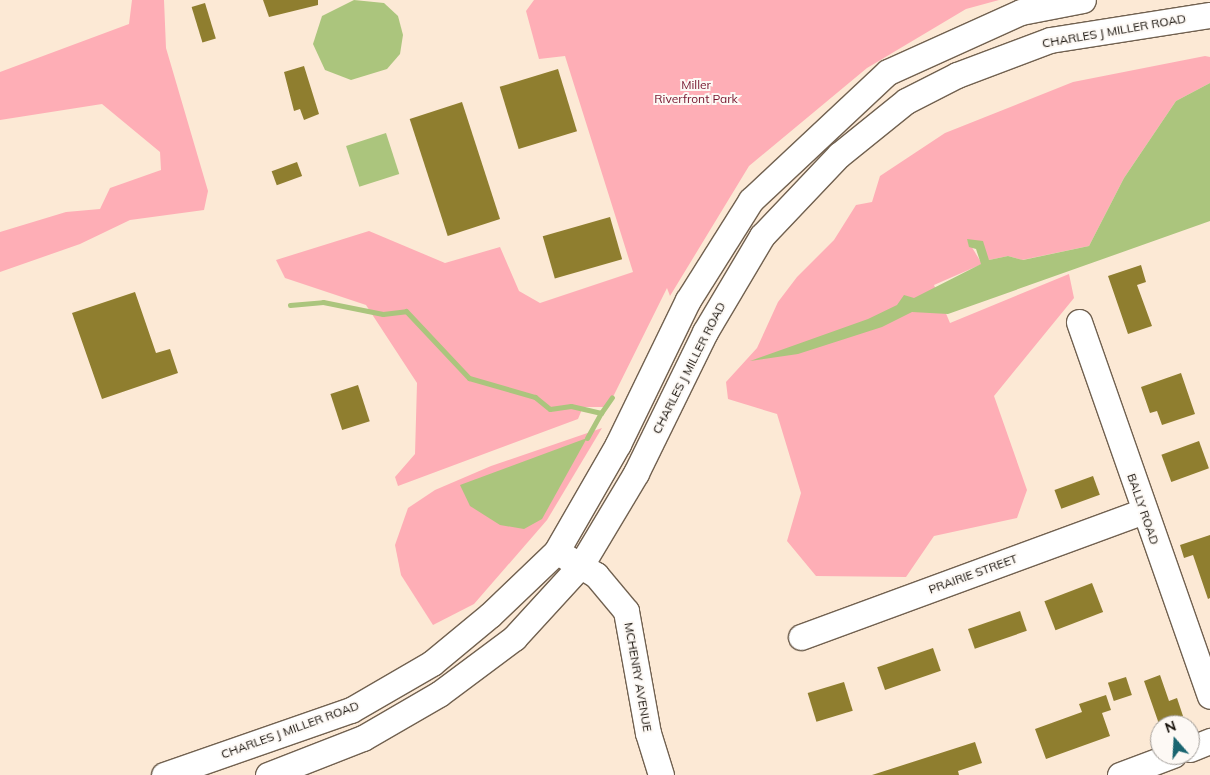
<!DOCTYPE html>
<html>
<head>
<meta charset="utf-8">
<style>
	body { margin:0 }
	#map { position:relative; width:1210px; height:775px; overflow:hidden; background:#fce9d5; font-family:Mulish,sans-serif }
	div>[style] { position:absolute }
	.green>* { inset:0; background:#feaeb6 }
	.water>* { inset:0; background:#abc57d; transform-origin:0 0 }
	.stream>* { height:5px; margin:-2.5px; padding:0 2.5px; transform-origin:2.5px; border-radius:2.5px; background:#abc57d }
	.building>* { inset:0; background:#8f7e2f; transform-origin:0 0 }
	.roads { filter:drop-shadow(1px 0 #716150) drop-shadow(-1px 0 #716150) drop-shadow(0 1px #716150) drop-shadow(0 -1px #716150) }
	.minor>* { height:25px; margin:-12.5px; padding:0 12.5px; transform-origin:12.5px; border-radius:12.5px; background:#fff }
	span { translate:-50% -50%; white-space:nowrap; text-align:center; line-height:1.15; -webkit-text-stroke:4px #fdf9f5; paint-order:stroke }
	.street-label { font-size:12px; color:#150f08 }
	.park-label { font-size:12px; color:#74132c }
	.north { position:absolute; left:1150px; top:715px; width:50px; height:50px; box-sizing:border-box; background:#fdf9f5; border:1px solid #a09b96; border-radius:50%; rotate:341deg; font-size:14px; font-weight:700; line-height:20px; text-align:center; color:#150f08 }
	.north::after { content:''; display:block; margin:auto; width:18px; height:22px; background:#1a6570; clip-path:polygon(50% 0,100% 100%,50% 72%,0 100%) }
</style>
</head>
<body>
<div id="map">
	<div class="green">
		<div style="clip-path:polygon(132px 0,164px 0,166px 48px,208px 191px,204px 210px,130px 220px,80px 244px,0 272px,0 232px,66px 212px,100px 209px,110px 188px,161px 170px,160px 152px,102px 104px,0 120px,0 72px,129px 24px)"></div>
		<div style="clip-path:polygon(534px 0,999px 0,966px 9px,867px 68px,749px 166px,670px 296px,667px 288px,608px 407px,583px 407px,578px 419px,398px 486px,395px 477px,415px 454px,417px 383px,366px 305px,285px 278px,276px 260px,369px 231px,445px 263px,500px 247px,519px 291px,540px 303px,633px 272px,565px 56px,539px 59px,526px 11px)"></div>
		<div style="clip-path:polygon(1205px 56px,1210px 57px,1210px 83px,1176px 101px,1124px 178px,1089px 246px,1022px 260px,1008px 256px,989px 260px,967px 239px,982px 264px,934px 285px,950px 323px,1069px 274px,1074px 298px,994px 396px,1027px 490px,1017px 518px,934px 536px,906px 577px,816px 576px,787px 541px,801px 493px,777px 414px,728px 399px,726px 382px,757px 348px,778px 302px,797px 277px,834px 240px,856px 205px,872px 202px,880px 176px,945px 133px,1073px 82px)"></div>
		<div style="clip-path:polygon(602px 428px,547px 520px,474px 604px,433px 625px,401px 575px,395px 545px,408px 508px,435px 490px,491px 466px)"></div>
	</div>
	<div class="water">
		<div style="clip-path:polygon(354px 0,384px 3px,398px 16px,403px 35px,400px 54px,387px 69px,351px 80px,325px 70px,313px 44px,322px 16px)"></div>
		<div style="clip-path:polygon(1210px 83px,1210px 221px,948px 314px,912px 312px,882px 327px,798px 354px,750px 361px,868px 319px,897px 305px,904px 295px,914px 298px,981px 264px,976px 249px,969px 247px,967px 239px,983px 241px,989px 260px,1008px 256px,1023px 260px,1089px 246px,1124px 178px,1176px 101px)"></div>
		<div style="left:386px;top:133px;width:43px;height:42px;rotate:72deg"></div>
		<div style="clip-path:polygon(587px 438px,542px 519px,524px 529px,500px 525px,470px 506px,460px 485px)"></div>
	</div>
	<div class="stream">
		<div style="left:290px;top:305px;width:33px;rotate:-5deg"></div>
		<div style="left:323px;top:302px;width:61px;rotate:11.3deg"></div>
		<div style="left:383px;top:314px;width:23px;rotate:-7deg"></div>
		<div style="left:406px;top:311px;width:92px;rotate:46.8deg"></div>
		<div style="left:469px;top:378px;width:69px;rotate:16.1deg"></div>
		<div style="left:535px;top:397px;width:19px;rotate:39deg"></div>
		<div style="left:550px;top:409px;width:21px;rotate:-8deg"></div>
		<div style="left:571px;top:406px;width:31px;rotate:13deg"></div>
		<div style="left:601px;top:413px;width:19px;rotate:-55deg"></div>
		<div style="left:587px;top:438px;width:29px;rotate:-61deg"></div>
	</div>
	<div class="building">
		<div style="clip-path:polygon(263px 0,318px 0,318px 5px,269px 17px)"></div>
		<div style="left:205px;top:3px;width:37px;height:14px;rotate:73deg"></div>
		<div style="clip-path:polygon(304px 66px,319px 114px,304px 120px,300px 109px,294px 111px,284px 72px)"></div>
		<div style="left:558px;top:69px;width:65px;height:61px;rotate:73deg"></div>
		<div style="left:462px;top:102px;width:123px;height:55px;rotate:72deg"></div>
		<div style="left:297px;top:162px;width:15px;height:27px;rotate:70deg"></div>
		<div style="left:610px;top:217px;width:44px;height:70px;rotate:74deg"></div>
		<div style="clip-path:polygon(1141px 265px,1146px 282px,1137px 285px,1152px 326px,1128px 334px,1108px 276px)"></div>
		<div style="clip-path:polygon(135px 292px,156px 353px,170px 349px,178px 373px,102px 399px,72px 313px)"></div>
		<div style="clip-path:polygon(1181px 373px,1195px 414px,1162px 425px,1157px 411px,1150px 413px,1141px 387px)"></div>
		<div style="left:358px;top:385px;width:38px;height:29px;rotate:72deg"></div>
		<div style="left:1199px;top:441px;width:29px;height:40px;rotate:70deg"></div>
		<div style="left:1093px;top:476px;width:20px;height:41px;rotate:70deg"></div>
		<div style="clip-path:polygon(1210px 535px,1210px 598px,1208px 599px,1193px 555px,1184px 558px,1180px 545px)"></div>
		<div style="left:1092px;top:583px;width:31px;height:51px;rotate:69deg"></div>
		<div style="left:1020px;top:611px;width:21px;height:55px;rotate:71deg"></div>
		<div style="left:933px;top:648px;width:24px;height:59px;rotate:71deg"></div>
		<div style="clip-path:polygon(1160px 675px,1169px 701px,1177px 698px,1183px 716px,1159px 724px,1144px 681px)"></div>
		<div style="left:1126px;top:677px;width:19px;height:19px;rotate:72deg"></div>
		<div style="left:844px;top:682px;width:30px;height:38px;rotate:73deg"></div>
		<div style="clip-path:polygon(1106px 695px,1111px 710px,1102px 713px,1110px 736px,1046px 759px,1035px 729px,1082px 712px,1079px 704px)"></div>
		<div style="clip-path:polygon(975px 742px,982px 763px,958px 771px,959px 775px,872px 775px)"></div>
	</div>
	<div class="roads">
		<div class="minor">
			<div style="left:1079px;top:322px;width:396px;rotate:70.7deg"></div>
			<div style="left:566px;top:557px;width:35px;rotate:31deg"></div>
			<div style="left:596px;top:575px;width:47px;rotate:50.2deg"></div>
			<div style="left:626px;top:611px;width:124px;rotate:79.8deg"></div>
			<div style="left:648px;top:733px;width:44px;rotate:72.8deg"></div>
			<div style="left:801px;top:637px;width:365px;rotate:-20.2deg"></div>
			<div style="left:1190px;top:749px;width:22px;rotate:-22deg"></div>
			<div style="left:164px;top:775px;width:198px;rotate:-19.2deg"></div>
			<div style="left:351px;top:710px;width:94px;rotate:-30.1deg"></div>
			<div style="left:432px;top:663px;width:75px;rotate:-39.6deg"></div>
			<div style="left:490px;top:615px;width:91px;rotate:-43.7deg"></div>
			<div style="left:556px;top:552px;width:125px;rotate:-60.1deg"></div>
			<div style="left:618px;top:444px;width:160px;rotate:-64.1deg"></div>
			<div style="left:688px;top:300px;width:118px;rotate:-57.8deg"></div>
			<div style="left:751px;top:200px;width:187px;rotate:-43.1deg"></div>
			<div style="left:888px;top:72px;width:146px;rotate:-24.3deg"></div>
			<div style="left:1021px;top:12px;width:63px;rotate:-11deg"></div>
			<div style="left:268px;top:775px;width:102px;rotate:-21.3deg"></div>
			<div style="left:363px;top:738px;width:88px;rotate:-30.1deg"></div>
			<div style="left:439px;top:694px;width:94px;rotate:-36.7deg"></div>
			<div style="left:514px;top:638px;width:99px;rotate:-47.5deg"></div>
			<div style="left:581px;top:565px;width:107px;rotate:-59.1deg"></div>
			<div style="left:636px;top:473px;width:157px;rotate:-63.9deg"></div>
			<div style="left:705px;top:332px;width:112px;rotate:-59.3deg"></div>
			<div style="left:762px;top:236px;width:112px;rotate:-46.5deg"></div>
			<div style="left:839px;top:155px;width:86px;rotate:-38.9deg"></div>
			<div style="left:906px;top:101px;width:57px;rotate:-27deg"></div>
			<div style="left:957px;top:75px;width:99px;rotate:-20.6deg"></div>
			<div style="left:1050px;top:40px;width:162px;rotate:-8.9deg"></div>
			<div style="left:1120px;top:775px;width:57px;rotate:-20.7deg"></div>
		</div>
	</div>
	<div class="street-label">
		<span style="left:1114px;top:31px;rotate:-10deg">CHARLES J MILLER ROAD</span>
		<span style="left:689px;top:368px;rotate:-63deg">CHARLES J MILLER ROAD</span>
		<span style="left:1143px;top:509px;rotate:71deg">BALLY ROAD</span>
		<span style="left:973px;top:574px;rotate:-20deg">PRAIRIE STREET</span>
		<span style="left:638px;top:677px;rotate:80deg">MCHENRY AVENUE</span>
		<span style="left:290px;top:730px;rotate:-20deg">CHARLES J MILLER ROAD</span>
	</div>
	<div class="park-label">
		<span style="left:696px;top:92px">Miller<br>Riverfront Park</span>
	</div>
	<div class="north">N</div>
</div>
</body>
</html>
